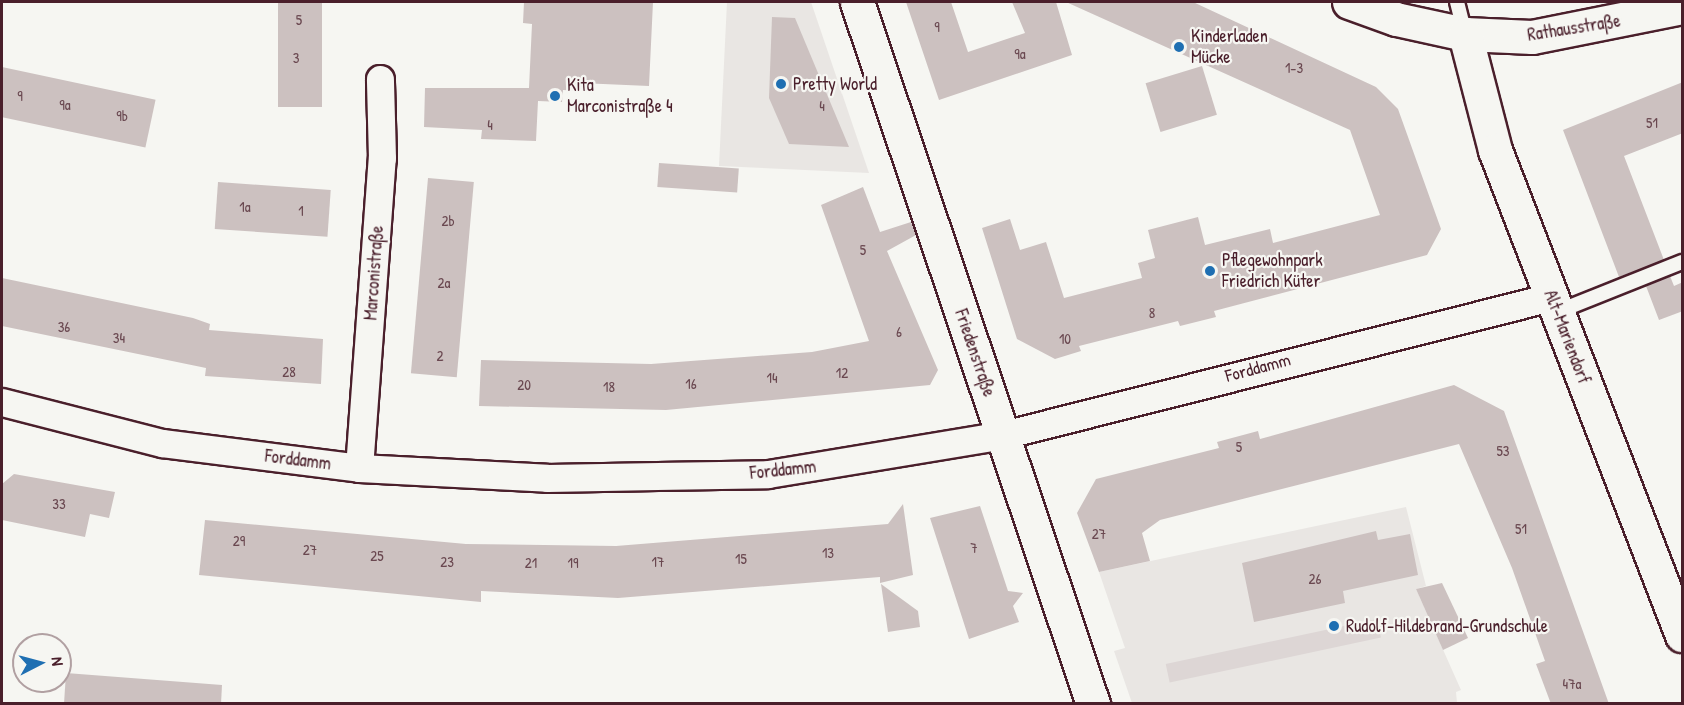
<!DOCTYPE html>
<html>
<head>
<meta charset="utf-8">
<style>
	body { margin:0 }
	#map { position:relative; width:1684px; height:705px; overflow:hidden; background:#f6f6f2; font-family:"Patrick Hand",sans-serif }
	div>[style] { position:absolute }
	.built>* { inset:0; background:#e9e6e3 }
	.green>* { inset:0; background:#ddd6d5; transform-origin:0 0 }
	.building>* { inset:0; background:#ccc1c0; transform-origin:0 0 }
	.roads { filter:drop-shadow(2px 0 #4a1f2b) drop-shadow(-2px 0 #4a1f2b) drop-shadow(0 2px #4a1f2b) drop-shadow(0 -2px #4a1f2b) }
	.service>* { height:14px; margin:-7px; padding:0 7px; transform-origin:7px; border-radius:7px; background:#f6f6f2 }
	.minor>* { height:27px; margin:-13.5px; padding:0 13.5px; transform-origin:13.5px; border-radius:13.5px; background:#f6f6f2 }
	.secondary>* { height:33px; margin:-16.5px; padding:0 16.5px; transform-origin:16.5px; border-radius:16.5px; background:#f6f6f2 }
	.primary>* { height:33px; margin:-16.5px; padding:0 16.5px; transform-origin:16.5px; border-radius:16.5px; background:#f6f6f2 }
	.dots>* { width:16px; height:16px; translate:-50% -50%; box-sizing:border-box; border:3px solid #f6f6f2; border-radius:50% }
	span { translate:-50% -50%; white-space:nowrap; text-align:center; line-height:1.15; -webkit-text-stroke:4.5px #f6f6f2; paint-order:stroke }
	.number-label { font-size:15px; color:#6a4850 }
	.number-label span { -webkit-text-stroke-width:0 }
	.street-label { font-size:18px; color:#4a1f2b }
	.poi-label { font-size:18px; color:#4a1f2b }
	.left { translate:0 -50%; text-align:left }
	.frame { position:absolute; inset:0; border:3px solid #4a1f2b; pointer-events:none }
	.north { position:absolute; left:12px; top:633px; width:60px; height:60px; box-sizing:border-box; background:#f6f6f2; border:2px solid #b1a0a2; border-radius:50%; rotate:84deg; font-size:16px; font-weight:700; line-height:24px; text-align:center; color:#4a1f2b }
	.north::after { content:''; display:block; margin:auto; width:21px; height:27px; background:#1f6fb2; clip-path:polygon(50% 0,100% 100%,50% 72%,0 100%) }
</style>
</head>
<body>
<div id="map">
	<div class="built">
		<div style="clip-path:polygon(727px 2px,811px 2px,869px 173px,719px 166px)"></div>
		<div style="clip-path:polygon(1406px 507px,1426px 586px,1416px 589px,1461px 690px,1456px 692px,1457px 703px,1132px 703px,1114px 651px,1125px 648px,1099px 572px)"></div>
	</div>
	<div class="green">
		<div style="left:1377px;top:619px;width:19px;height:216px;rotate:78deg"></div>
	</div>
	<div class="building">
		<div style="left:278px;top:2px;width:44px;height:105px"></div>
		<div style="clip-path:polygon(524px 2px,653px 2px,649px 86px,580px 83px,580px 91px,563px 90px,562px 102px,538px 101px,536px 141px,481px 139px,482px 130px,424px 127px,425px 88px,529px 88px,532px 24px,523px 23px)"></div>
		<div style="clip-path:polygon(906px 2px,951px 2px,968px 52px,1025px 33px,1012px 2px,1056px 2px,1072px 55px,939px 100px)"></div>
		<div style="clip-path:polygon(1066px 2px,1193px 2px,1376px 87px,1398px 109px,1441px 229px,1427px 255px,1214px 311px,1216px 317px,1180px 326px,1178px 321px,1079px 346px,1081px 351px,1055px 359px,1017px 339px,982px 228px,1010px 219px,1020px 250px,1046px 242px,1064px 298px,1142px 278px,1138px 263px,1155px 258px,1148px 230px,1198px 217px,1205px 245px,1270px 229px,1273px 243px,1380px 215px,1350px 130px)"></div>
		<div style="clip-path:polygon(772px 17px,795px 18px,849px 147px,789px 144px,769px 98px)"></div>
		<div style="left:1202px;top:66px;width:51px;height:59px;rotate:73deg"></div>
		<div style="left:2px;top:67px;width:157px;height:49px;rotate:12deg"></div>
		<div style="clip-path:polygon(1683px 82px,1683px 133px,1624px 156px,1664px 260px,1619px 277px,1563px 130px)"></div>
		<div style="left:659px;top:163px;width:80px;height:24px;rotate:4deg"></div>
		<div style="left:428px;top:178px;width:46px;height:196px;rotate:5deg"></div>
		<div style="left:218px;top:182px;width:113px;height:47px;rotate:4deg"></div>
		<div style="clip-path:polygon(863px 187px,880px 232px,911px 222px,916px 235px,887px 251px,938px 370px,930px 385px,666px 410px,479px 406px,481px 360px,651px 364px,812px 352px,869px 341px,821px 205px)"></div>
		<div style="clip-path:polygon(1670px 276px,1674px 286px,1683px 282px,1683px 311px,1659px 320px,1646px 286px)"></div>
		<div style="clip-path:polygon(2px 278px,193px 318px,210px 324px,209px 330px,323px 339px,321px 384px,205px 376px,206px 368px,2px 326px)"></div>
		<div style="clip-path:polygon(1454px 385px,1504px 411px,1609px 704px,1551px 704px,1536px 664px,1545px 661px,1512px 568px,1459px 444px,1160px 520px,1142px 533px,1150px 561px,1099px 572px,1077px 513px,1096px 479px,1219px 448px,1217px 442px,1258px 431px,1260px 439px)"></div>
		<div style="clip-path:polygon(14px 474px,115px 492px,109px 518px,90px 514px,85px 537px,2px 520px,2px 484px)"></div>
		<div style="clip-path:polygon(903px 504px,913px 575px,880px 583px,880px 577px,618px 598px,481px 591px,481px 602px,199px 575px,205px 520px,466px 544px,616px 546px,888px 524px)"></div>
		<div style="clip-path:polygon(980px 506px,1008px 591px,1023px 593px,1013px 606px,1019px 622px,969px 639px,930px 518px)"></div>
		<div style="clip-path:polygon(1376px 531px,1378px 540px,1410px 534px,1418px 575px,1343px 591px,1345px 603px,1254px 622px,1242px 563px)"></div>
		<div style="clip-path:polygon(1442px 583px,1468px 638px,1443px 650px,1416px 589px)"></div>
		<div style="clip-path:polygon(881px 584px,918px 611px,920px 627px,888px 632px)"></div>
		<div style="clip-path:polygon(66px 673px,222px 685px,221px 704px,64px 704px)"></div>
	</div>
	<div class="roads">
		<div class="service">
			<div style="left:1457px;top:2px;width:33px;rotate:76deg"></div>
			<div style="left:1557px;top:312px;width:135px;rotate:-21.8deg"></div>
		</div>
		<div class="minor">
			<div style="left:2px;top:402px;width:165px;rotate:14.4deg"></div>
			<div style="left:162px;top:443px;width:199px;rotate:7.2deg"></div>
			<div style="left:359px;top:468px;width:188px;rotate:3deg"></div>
			<div style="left:547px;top:478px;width:221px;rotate:-1deg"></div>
			<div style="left:768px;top:474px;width:238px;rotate:-9.4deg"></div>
			<div style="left:1003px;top:435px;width:565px;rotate:-14.13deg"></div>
			<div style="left:359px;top:468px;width:311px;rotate:-85.8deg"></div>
			<div style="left:382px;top:158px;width:79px;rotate:-91.5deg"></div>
		</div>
		<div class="secondary">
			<div style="left:1465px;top:34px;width:67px;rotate:2.6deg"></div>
			<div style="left:1532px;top:37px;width:153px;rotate:-11.3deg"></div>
		</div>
		<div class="primary">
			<div style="left:857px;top:2px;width:741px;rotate:71.42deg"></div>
			<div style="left:1349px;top:2px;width:50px;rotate:19.9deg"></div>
			<div style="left:1396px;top:19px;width:71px;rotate:12.3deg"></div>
			<div style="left:1465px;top:34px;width:120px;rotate:75.5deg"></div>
			<div style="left:1495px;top:150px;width:520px;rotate:68.92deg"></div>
		</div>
	</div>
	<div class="dots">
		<div style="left:1179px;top:47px;background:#1f6fb2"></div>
		<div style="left:781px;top:84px;background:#1f6fb2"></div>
		<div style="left:555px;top:96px;background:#1f6fb2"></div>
		<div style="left:1210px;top:271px;background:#1f6fb2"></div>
		<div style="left:1334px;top:626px;background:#1f6fb2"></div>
	</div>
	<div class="number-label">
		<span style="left:299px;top:20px">5</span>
		<span style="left:937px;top:27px">9</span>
		<span style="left:1020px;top:54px">9a</span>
		<span style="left:296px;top:58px">3</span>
		<span style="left:1294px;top:68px">1-3</span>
		<span style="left:20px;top:96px">9</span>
		<span style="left:65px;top:105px">9a</span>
		<span style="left:822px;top:106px">4</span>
		<span style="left:122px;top:116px">9b</span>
		<span style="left:1652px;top:123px">51</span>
		<span style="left:490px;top:125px">4</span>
		<span style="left:245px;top:207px">1a</span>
		<span style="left:301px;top:211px">1</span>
		<span style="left:448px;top:221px">2b</span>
		<span style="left:863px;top:250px">5</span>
		<span style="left:444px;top:283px">2a</span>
		<span style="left:1152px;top:313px">8</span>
		<span style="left:64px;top:327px">36</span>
		<span style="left:899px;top:332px">6</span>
		<span style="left:119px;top:338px">34</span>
		<span style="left:1065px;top:339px">10</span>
		<span style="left:440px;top:356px">2</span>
		<span style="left:289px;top:372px">28</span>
		<span style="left:842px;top:373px">12</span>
		<span style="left:772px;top:378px">14</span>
		<span style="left:691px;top:384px">16</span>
		<span style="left:524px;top:385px">20</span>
		<span style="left:609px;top:387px">18</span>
		<span style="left:1239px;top:447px">5</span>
		<span style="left:1503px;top:451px">53</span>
		<span style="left:59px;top:504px">33</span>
		<span style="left:1521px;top:529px">51</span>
		<span style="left:1099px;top:534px">27</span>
		<span style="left:239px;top:541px">29</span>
		<span style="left:974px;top:548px">7</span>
		<span style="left:310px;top:550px">27</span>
		<span style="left:828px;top:553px">13</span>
		<span style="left:377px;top:556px">25</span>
		<span style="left:741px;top:559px">15</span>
		<span style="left:447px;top:562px">23</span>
		<span style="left:658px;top:562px">17</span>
		<span style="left:531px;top:563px">21</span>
		<span style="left:573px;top:563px">19</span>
		<span style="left:1315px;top:579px">26</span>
		<span style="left:1572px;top:684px">47a</span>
	</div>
	<div class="street-label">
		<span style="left:1574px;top:28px;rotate:-9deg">Rathausstraße</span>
		<span style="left:374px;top:273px;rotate:-86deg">Marconistraße</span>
		<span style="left:1567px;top:337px;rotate:69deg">Alt-Mariendorf</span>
		<span style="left:975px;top:353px;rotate:71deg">Friedenstraße</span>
		<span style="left:1258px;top:368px;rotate:-15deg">Forddamm</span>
		<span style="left:298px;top:460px;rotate:7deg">Forddamm</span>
		<span style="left:783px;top:470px;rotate:-6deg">Forddamm</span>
	</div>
	<div class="poi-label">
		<span class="left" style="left:1191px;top:47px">Kinderladen<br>Mücke</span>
		<span class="left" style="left:793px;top:84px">Pretty World</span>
		<span class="left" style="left:567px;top:96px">Kita<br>Marconistraße 4</span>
		<span class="left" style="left:1222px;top:271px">Pflegewohnpark<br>Friedrich Küter</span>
		<span class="left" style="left:1346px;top:626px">Rudolf-Hildebrand-Grundschule</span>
	</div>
	<div class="frame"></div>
	<div class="north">N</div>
</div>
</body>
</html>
